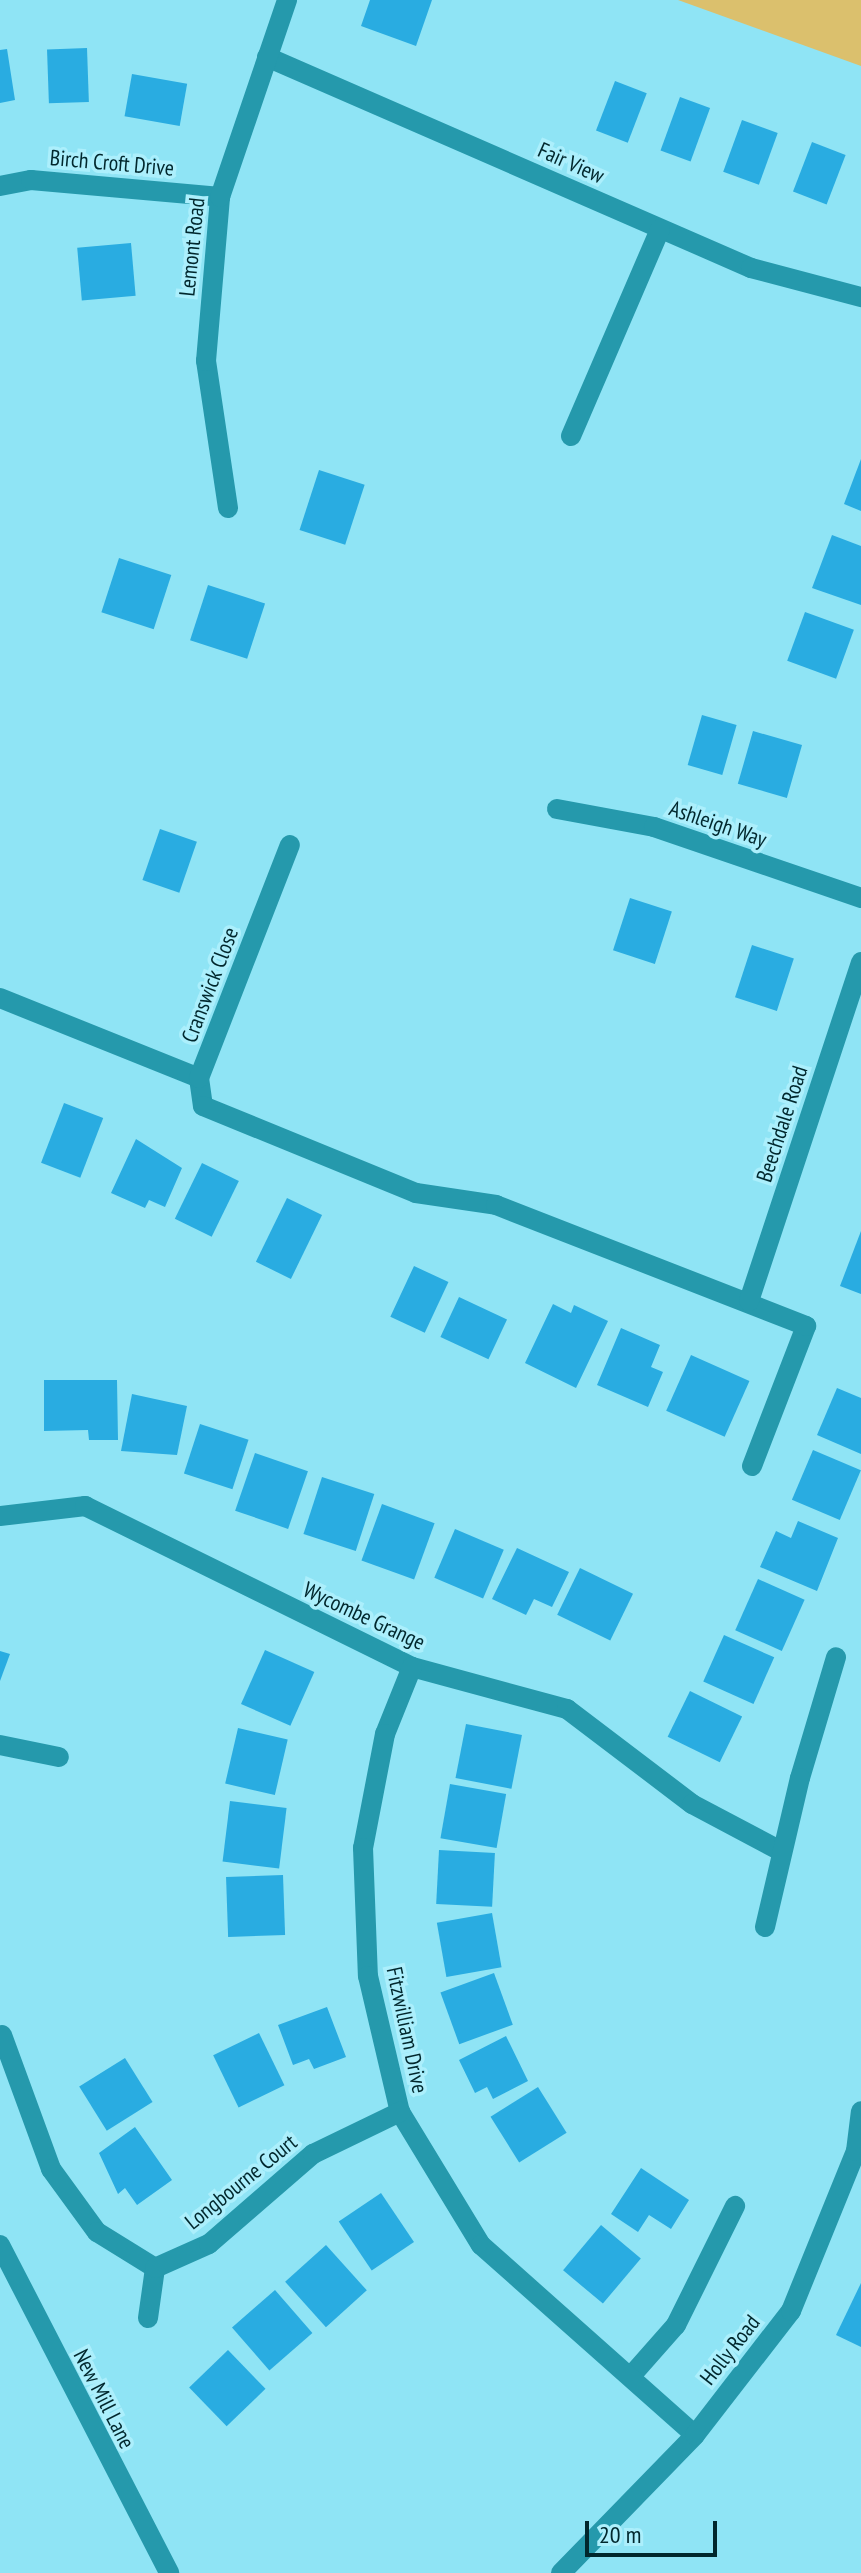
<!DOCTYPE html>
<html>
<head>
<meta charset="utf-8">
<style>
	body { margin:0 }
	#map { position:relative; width:861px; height:2573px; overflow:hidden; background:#8fe4f5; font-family:"PT Sans Narrow",sans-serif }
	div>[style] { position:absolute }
	.green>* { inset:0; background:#dbc06d }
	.building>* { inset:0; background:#29ace1; transform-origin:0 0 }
	.service>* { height:20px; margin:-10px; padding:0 10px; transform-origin:10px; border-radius:10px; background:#2599ac }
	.minor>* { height:20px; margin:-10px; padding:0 10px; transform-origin:10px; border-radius:10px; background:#2599ac }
	.tertiary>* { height:20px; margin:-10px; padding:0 10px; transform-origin:10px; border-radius:10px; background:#2599ac }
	span { translate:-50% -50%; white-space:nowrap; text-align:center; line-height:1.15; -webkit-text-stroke:7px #aceffc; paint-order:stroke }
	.street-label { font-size:22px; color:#01272d }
	.scale { position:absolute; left:585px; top:2521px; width:132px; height:36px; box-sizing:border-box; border:4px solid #01272d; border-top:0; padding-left:10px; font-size:24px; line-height:28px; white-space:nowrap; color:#01272d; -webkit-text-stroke:6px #aceffc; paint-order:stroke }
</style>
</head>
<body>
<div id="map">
	<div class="green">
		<div style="clip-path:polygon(678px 0,861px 0,861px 66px)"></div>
	</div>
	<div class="building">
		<div style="clip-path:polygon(370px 0,432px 0,416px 46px,361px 26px)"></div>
		<div style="left:87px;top:48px;width:54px;height:40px;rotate:88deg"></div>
		<div style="clip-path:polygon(7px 49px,15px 100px,0 103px,0 50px)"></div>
		<div style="left:132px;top:74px;width:56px;height:43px;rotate:10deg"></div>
		<div style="left:615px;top:81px;width:34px;height:53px;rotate:21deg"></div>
		<div style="left:680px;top:97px;width:32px;height:57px;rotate:20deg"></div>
		<div style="left:742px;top:120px;width:38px;height:55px;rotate:20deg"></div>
		<div style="left:812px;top:142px;width:36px;height:53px;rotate:21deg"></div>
		<div style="left:131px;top:243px;width:53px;height:54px;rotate:85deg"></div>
		<div style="clip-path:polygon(861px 459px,861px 511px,844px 504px)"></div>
		<div style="left:319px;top:470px;width:48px;height:63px;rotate:18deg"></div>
		<div style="clip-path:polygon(832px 535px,861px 546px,861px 605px,812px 588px)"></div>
		<div style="left:119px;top:558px;width:55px;height:57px;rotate:18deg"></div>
		<div style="left:208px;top:585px;width:60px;height:58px;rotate:18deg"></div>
		<div style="left:805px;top:612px;width:52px;height:52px;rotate:20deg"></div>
		<div style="left:702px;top:715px;width:36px;height:52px;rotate:16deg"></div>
		<div style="left:753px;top:731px;width:51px;height:55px;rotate:16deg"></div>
		<div style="left:160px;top:829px;width:39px;height:54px;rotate:19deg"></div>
		<div style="left:630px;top:898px;width:44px;height:55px;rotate:18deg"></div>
		<div style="left:752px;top:945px;width:44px;height:55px;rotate:18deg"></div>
		<div style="left:64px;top:1103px;width:42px;height:64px;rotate:21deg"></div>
		<div style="clip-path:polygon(136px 1139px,182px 1168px,165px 1207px,149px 1200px,145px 1208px,111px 1193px)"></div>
		<div style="left:202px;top:1163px;width:41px;height:62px;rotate:26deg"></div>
		<div style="left:287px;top:1198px;width:39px;height:71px;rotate:26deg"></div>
		<div style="clip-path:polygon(861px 1231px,861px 1294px,840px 1286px)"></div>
		<div style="left:414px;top:1266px;width:38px;height:56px;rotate:25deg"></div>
		<div style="left:459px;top:1297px;width:53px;height:44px;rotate:25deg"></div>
		<div style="clip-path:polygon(553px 1304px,571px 1313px,574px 1305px,608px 1321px,576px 1388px,525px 1363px)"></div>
		<div style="clip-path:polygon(621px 1328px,660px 1345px,651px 1367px,663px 1372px,648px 1407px,597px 1385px)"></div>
		<div style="left:691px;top:1355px;width:64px;height:61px;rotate:24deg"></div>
		<div style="clip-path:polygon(44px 1380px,117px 1380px,118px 1440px,89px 1440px,88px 1430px,44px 1431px)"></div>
		<div style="clip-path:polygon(837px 1388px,861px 1398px,861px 1454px,817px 1435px)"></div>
		<div style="clip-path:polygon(132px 1394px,187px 1406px,177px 1455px,121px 1451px)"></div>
		<div style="left:200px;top:1424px;width:51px;height:52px;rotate:18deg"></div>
		<div style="left:813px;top:1450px;width:52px;height:54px;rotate:23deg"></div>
		<div style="left:255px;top:1453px;width:56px;height:61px;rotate:19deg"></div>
		<div style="left:322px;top:1477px;width:55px;height:60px;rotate:18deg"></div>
		<div style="left:382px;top:1504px;width:56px;height:60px;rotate:20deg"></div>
		<div style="clip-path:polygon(798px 1521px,838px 1538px,817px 1591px,760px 1567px,776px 1531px,791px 1538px)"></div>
		<div style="left:455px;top:1529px;width:53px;height:53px;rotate:23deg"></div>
		<div style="clip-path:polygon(517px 1548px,569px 1572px,552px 1607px,534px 1599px,526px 1615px,492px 1599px)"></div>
		<div style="left:580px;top:1568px;width:59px;height:52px;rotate:26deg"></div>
		<div style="left:758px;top:1579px;width:51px;height:56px;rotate:24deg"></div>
		<div style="left:724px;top:1635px;width:55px;height:51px;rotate:24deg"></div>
		<div style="left:265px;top:1650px;width:54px;height:59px;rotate:24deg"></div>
		<div style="clip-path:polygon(0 1651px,10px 1654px,0 1681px)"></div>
		<div style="left:690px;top:1691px;width:58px;height:51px;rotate:26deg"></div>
		<div style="left:466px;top:1724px;width:57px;height:55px;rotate:11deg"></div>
		<div style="left:238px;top:1728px;width:51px;height:57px;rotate:13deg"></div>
		<div style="left:450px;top:1784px;width:57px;height:55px;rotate:10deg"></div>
		<div style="left:230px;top:1801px;width:57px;height:61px;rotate:7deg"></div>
		<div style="left:439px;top:1850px;width:56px;height:54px;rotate:3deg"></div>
		<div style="left:283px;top:1875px;width:60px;height:57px;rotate:88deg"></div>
		<div style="left:492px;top:1913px;width:55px;height:56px;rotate:80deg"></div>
		<div style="left:494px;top:1973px;width:55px;height:57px;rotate:70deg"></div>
		<div style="clip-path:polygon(327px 2007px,346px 2057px,314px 2069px,309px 2059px,293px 2065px,278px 2025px)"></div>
		<div style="left:259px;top:2033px;width:58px;height:51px;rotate:64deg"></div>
		<div style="clip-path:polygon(506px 2036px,528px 2081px,493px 2099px,487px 2087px,475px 2093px,459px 2060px)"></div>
		<div style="left:125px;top:2058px;width:52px;height:54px;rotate:58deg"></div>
		<div style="left:538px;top:2087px;width:54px;height:56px;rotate:58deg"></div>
		<div style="clip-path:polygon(135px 2127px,172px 2180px,137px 2205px,125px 2188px,118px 2194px,99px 2153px)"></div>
		<div style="clip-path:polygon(641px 2168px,689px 2200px,671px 2229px,649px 2215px,638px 2232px,611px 2214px)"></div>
		<div style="left:381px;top:2193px;width:59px;height:51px;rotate:56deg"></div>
		<div style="left:601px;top:2225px;width:52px;height:59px;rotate:40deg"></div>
		<div style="left:326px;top:2245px;width:61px;height:55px;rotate:48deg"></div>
		<div style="clip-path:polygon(861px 2283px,861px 2347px,836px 2335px)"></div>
		<div style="left:275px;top:2290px;width:57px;height:57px;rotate:49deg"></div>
		<div style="left:228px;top:2350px;width:54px;height:54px;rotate:46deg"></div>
	</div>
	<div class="service">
		<div style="left:199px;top:1078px;width:28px;rotate:82deg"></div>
		<div style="left:203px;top:1106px;width:230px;rotate:22.2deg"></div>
		<div style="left:416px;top:1193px;width:81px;rotate:8.5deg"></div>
		<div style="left:752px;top:1466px;width:150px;rotate:-68.9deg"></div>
		<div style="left:0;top:1745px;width:60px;rotate:11.5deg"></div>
		<div style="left:800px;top:1778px;width:126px;rotate:-73.4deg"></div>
		<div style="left:2px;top:2035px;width:143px;rotate:69.9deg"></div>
		<div style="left:51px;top:2169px;width:78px;rotate:53.9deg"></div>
		<div style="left:631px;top:2376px;width:68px;rotate:-48.6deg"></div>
		<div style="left:676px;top:2325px;width:133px;rotate:-63.6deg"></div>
	</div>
	<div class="minor">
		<div style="left:267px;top:57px;width:528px;rotate:23.55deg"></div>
		<div style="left:751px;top:268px;width:114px;rotate:14.8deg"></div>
		<div style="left:0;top:186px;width:32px;rotate:-11deg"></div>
		<div style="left:31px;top:180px;width:190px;rotate:5.1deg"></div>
		<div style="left:571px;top:436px;width:225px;rotate:-66.7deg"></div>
		<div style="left:228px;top:508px;width:149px;rotate:-98.5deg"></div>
		<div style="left:206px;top:361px;width:165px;rotate:-85.1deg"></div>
		<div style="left:220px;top:197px;width:208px;rotate:-71.2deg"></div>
		<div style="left:557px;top:809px;width:99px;rotate:10.5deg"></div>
		<div style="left:654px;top:827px;width:219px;rotate:18.9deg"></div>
		<div style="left:0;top:998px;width:214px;rotate:21.9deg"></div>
		<div style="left:199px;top:1078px;width:250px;rotate:-68.7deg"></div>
		<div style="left:496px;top:1205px;width:333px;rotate:21.3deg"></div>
		<div style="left:749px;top:1301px;width:357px;rotate:-71.7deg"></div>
		<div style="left:0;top:1516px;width:86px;rotate:-6.7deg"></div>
		<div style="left:85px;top:1506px;width:364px;rotate:26.2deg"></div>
		<div style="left:412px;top:1667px;width:161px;rotate:15.2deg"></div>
		<div style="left:567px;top:1709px;width:157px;rotate:37.2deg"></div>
		<div style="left:692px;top:1804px;width:98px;rotate:27.9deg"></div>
		<div style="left:412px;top:1667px;width:72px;rotate:111.9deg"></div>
		<div style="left:385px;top:1734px;width:116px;rotate:100.9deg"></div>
		<div style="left:363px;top:1848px;width:128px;rotate:87.8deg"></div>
		<div style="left:368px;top:1976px;width:140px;rotate:76.8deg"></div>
		<div style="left:400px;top:2112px;width:156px;rotate:58.7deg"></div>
		<div style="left:481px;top:2245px;width:286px;rotate:41.6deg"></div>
		<div style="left:765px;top:1927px;width:153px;rotate:-76.8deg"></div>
		<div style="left:97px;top:2232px;width:68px;rotate:31.8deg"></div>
		<div style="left:148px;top:2318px;width:50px;rotate:-82deg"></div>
		<div style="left:155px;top:2268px;width:59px;rotate:-24deg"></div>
		<div style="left:209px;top:2244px;width:138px;rotate:-40.9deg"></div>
		<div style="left:313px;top:2154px;width:97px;rotate:-25.8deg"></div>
		<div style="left:561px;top:2573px;width:192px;rotate:-45.8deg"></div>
		<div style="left:695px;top:2435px;width:157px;rotate:-52.3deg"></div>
		<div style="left:791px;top:2311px;width:173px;rotate:-67.9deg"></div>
		<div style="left:856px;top:2151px;width:40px;rotate:-82.9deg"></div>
	</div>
	<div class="tertiary">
		<div style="left:0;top:2245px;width:369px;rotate:62.7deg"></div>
	</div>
	<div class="street-label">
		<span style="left:112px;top:163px;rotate:5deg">Birch Croft Drive</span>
		<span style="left:571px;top:163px;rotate:24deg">Fair View</span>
		<span style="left:192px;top:247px;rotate:-84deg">Lemont Road</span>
		<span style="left:718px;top:824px;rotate:19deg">Ashleigh Way</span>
		<span style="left:210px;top:985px;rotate:-69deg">Cranswick Close</span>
		<span style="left:782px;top:1124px;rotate:-72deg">Beechdale Road</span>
		<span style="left:364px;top:1616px;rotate:25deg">Wycombe Grange</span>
		<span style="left:407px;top:2030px;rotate:78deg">Fitzwilliam Drive</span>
		<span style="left:241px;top:2182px;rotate:-39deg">Longbourne Court</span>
		<span style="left:730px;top:2350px;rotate:-52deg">Holly Road</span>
		<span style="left:104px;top:2399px;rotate:63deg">New Mill Lane</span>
	</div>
	<div class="scale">20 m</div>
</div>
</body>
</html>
